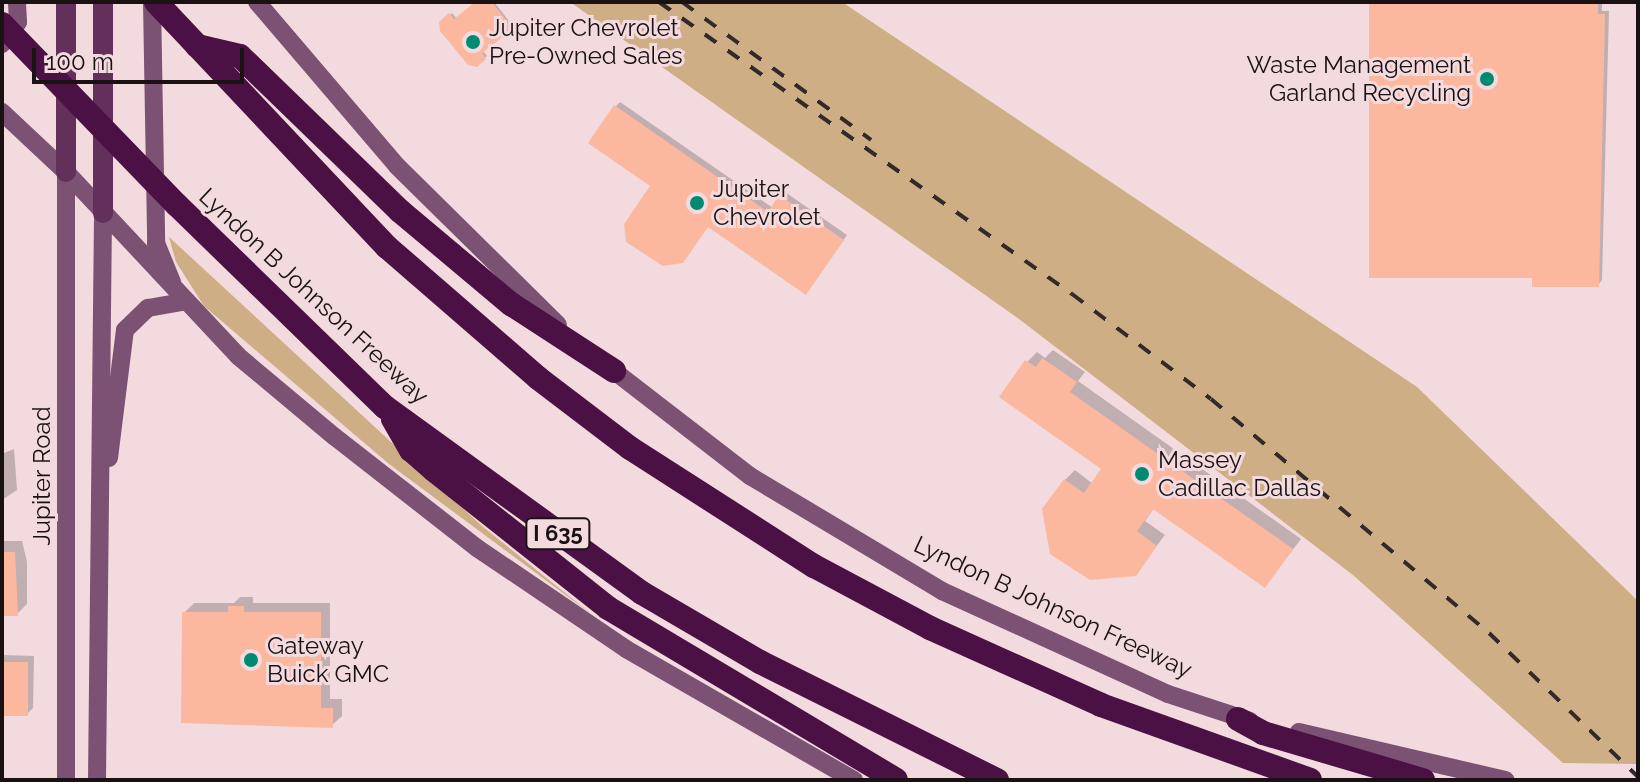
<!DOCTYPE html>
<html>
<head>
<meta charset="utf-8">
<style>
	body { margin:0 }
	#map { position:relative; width:1640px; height:782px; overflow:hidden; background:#f2dade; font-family:Raleway,sans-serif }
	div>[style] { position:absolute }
	.green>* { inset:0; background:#ceae85 }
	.shadow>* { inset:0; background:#0003 }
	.building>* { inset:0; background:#fcb89f; transform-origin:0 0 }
	.secondary>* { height:18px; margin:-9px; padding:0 9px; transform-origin:9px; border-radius:9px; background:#7b5273 }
	.primary>* { height:20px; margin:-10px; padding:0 10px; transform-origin:10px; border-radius:10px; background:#62305a }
	.highway>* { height:24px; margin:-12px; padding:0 12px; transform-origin:12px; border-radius:12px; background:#4b1144 }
	.rail>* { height:4px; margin-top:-2px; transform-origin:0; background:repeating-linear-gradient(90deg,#33292b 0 14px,transparent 0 28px) }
	.highway-bridge>* { height:24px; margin:-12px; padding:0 12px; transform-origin:12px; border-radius:12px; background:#4b1144 }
	.dots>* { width:22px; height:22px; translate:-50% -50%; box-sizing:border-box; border:4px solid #f2dade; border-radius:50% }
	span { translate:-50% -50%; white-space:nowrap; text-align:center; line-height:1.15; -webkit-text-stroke:6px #f2dade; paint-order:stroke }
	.shield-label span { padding:2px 6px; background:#f2dade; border:2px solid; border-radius:6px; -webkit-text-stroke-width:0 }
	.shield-label { font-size:22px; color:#191112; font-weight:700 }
	.poi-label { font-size:24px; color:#191112 }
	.left { translate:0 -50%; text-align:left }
	.right { translate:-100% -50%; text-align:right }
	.street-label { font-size:24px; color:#191112 }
	.frame { position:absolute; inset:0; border:4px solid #191112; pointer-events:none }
	.scale { position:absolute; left:32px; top:48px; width:212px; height:36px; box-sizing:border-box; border:4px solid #191112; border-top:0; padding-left:10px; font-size:24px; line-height:28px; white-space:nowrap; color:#191112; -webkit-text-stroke:6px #f2dade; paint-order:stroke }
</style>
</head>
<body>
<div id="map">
	<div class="green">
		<div style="clip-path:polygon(570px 2px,842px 2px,1417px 387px,1638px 601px,1638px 764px,1563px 763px,1353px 575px,1019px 319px)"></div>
		<div style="clip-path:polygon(169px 237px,482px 526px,590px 613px,389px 464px,204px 306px,176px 262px)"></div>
	</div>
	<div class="shadow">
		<div style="clip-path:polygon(478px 2px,494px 2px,513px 26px,482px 50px,487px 56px,476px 65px,442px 23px,452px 13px,457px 19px)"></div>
		<div style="clip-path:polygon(1371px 2px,1602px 2px,1602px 11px,1609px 11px,1602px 280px,1598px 285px)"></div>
		<div style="clip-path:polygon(620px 102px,773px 208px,785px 192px,847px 235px,810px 288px,653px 186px,616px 106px)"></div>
		<div style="clip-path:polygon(1053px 350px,1085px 372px,1078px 381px,1301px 539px,1265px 586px,1154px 508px,1145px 521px,1165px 535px,1135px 574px,1065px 480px,1075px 470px,1093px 484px,1104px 469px,1027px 362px,1037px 352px,1045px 358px)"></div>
		<div style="clip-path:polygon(14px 449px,17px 490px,2px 500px,2px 454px)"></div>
		<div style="clip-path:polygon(2px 541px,22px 541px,27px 562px,27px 604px,17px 614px,2px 614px)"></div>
		<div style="clip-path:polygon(240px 597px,253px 597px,253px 603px,330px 603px,330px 699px,342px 699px,342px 716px,332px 725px,184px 613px,194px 603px,234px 603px)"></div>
		<div style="clip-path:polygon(3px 655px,34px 656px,33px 708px,26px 715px,2px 714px)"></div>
	</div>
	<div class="building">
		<div style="clip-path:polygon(475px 2px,492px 2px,513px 29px,482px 53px,486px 59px,477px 67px,468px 65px,440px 31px,439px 22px,449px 13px,454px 19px)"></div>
		<div style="clip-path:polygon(1369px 2px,1598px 2px,1598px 14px,1605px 14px,1599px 287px,1532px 287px,1532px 278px,1369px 278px)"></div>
		<div style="clip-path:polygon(614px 105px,768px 212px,779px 195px,844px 240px,806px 295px,708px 227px,683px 263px,663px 266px,626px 242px,624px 224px,650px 186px,588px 143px)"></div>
		<div style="clip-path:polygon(1042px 358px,1077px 382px,1070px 392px,1293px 549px,1265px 588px,1153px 509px,1137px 531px,1157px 546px,1136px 576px,1090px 580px,1050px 554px,1042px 509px,1064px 479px,1084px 493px,1101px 469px,999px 397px,1025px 360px,1036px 367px)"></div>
		<div style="clip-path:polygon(2px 552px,15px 552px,18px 616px,2px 616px)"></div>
		<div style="clip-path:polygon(228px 606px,244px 606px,244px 612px,321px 612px,321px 708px,333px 708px,333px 728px,181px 723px,182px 612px,228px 612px)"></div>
		<div style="left:2px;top:662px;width:26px;height:54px"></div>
	</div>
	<div class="secondary">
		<div style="left:152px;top:2px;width:241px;rotate:89deg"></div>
		<div style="left:156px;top:243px;width:42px;rotate:67.7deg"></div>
		<div style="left:257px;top:2px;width:216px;rotate:49.5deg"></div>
		<div style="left:397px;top:166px;width:226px;rotate:44.6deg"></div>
		<div style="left:2px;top:44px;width:27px;rotate:-54deg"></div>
		<div style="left:18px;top:22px;width:20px;rotate:-93deg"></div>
		<div style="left:2px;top:112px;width:88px;rotate:43.2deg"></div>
		<div style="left:66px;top:172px;width:252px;rotate:46.9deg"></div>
		<div style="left:238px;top:356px;width:126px;rotate:39.9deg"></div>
		<div style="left:335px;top:437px;width:180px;rotate:38deg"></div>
		<div style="left:477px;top:548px;width:180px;rotate:34.1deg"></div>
		<div style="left:626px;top:649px;width:263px;rotate:29.9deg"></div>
		<div style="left:605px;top:364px;width:183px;rotate:37.7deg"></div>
		<div style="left:750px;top:476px;width:224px;rotate:30.9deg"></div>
		<div style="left:942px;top:591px;width:248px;rotate:24.5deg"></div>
		<div style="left:1168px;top:694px;width:86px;rotate:18.2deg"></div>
		<div style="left:109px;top:458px;width:129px;rotate:-82.9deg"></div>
		<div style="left:125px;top:330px;width:32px;rotate:-44deg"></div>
		<div style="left:148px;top:308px;width:36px;rotate:-10deg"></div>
		<div style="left:1299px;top:732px;width:212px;rotate:13.1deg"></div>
		<div style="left:66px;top:780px;width:608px;rotate:-90deg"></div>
		<div style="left:97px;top:780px;width:567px;rotate:-89.39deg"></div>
	</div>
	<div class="primary">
		<div style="left:66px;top:2px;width:170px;rotate:90deg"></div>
		<div style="left:103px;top:213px;width:211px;rotate:-90deg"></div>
	</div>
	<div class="highway">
		<div style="left:156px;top:2px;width:337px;rotate:46.7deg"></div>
		<div style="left:387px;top:247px;width:200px;rotate:40.9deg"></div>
		<div style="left:538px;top:378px;width:116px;rotate:37.3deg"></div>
		<div style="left:630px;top:448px;width:219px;rotate:32.7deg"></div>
		<div style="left:814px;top:566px;width:132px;rotate:28.1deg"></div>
		<div style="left:930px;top:628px;width:188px;rotate:24.2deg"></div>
		<div style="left:1101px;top:705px;width:222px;rotate:19.7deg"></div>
		<div style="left:197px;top:46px;width:44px;rotate:13.1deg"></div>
		<div style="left:240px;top:56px;width:223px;rotate:44.1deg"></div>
		<div style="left:400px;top:211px;width:145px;rotate:40deg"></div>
		<div style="left:511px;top:304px;width:123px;rotate:33deg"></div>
		<div style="left:177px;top:205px;width:290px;rotate:44.2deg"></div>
		<div style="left:385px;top:407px;width:317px;rotate:35.9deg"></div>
		<div style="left:642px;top:593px;width:137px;rotate:30.3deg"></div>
		<div style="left:760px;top:662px;width:265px;rotate:26.5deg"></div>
		<div style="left:393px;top:419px;width:36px;rotate:60deg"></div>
		<div style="left:411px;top:450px;width:30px;rotate:41deg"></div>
		<div style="left:434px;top:470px;width:222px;rotate:38.4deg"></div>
		<div style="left:608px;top:608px;width:335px;rotate:30.8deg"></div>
		<div style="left:1238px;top:719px;width:29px;rotate:29deg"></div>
		<div style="left:1263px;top:733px;width:167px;rotate:16.4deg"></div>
	</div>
	<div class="rail">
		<div style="left:659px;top:2px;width:506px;rotate:35.26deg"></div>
		<div style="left:1072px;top:294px;width:174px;rotate:37.1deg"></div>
		<div style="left:1211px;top:399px;width:363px;rotate:40.1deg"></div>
		<div style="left:1489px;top:633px;width:207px;rotate:44deg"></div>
		<div style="left:682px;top:2px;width:234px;rotate:36.1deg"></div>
	</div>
	<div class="highway-bridge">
		<div style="left:2px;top:24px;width:252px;rotate:46deg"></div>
	</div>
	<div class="dots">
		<div style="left:473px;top:42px;background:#008a71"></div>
		<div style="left:1487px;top:79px;background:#008a71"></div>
		<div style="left:697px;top:203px;background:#008a71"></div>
		<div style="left:1142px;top:474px;background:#008a71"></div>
		<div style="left:251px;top:660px;background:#008a71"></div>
	</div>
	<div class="shield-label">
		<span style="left:558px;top:534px">I 635</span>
	</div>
	<div class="poi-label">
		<span class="left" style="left:489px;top:42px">Jupiter Chevrolet<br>Pre-Owned Sales</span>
		<span class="right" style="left:1471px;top:79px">Waste Management<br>Garland Recycling</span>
		<span class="left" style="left:713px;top:203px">Jupiter<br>Chevrolet</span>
		<span class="left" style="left:1158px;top:474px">Massey<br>Cadillac Dallas</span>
		<span class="left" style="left:267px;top:660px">Gateway<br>Buick GMC</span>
	</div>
	<div class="street-label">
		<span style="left:314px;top:296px;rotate:43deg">Lyndon B Johnson Freeway</span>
		<span style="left:42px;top:476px;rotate:-90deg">Jupiter Road</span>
		<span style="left:1053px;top:607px;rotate:25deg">Lyndon B Johnson Freeway</span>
	</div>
	<div class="frame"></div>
	<div class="scale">100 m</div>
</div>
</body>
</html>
